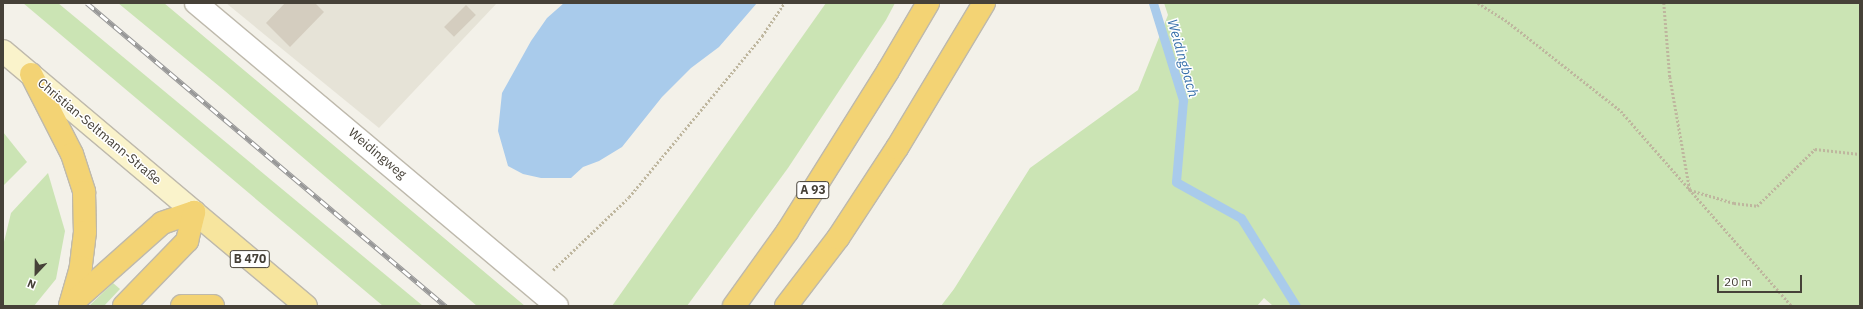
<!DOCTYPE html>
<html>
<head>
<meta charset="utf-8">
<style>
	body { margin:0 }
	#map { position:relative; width:1863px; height:309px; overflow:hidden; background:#f3f1e9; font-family:"IBM Plex Sans",sans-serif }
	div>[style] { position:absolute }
	.residential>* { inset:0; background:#e6e3d7 }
	.green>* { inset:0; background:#cbe4b4 }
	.water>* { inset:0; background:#a9cbeb }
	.stream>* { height:9px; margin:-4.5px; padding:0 4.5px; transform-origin:4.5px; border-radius:4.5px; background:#a9cbeb }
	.building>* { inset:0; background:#d4cdbf; transform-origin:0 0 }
	.path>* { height:2.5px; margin-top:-1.25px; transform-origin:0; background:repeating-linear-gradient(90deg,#beb69e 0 2px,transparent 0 4px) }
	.roads { filter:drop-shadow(1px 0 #beb9ac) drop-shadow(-1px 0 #beb9ac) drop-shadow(0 1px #beb9ac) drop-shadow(0 -1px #beb9ac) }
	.minor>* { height:22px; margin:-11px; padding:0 11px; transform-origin:11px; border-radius:11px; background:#fff }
	.secondary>* { height:22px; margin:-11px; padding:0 11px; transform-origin:11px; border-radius:11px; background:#faf3cb }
	.primary>* { height:22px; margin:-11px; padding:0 11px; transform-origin:11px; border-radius:11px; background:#f7e59e }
	.motorway>* { height:22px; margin:-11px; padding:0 11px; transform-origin:11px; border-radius:11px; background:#f3d374 }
	.rail>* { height:4.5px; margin-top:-2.25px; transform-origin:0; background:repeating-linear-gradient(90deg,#fff 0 9px,#979797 0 18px); box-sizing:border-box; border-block:1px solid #979797 }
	span { translate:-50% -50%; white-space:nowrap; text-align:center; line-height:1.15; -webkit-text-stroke:3px #fff; paint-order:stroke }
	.shield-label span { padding:1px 3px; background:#fff; border:1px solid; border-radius:3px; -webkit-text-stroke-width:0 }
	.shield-label { font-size:12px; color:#464138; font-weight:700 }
	.street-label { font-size:13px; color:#464138 }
	.water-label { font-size:14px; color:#3871aa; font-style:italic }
	.frame { position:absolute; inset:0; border:4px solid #464138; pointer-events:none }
	.north { position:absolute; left:16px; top:253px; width:40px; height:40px; -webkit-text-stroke:3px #fff; paint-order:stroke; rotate:202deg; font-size:11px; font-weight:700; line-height:16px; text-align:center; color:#464138 }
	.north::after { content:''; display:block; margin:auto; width:14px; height:18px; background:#464138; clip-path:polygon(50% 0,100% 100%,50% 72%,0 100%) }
	.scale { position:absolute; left:1717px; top:275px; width:85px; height:18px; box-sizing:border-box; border:2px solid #464138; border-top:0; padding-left:5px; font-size:12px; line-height:14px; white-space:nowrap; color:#464138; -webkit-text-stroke:3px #fff; paint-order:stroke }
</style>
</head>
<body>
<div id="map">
	<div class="residential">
		<div style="clip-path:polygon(226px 3px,497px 3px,379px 128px)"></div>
	</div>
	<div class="green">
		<div style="clip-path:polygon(23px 3px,58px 3px,423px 306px,383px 306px)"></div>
		<div style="clip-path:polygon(118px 3px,164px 3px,525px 306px,477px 306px,225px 91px)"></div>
		<div style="clip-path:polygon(826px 3px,895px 3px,886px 20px,788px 168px,687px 306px,612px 306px)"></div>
		<div style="clip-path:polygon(1164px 3px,1860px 3px,1860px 306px,1273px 306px,1264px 298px,1257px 306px,941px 306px,954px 289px,1030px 168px,1138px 90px,1168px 15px)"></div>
		<div style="clip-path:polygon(3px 132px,27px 162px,3px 186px)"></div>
		<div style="clip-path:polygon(48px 173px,65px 231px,56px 279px,34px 306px,3px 306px,3px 246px,11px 213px)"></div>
		<div style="clip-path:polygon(113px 283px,120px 289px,104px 306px,89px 306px)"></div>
	</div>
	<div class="water">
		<div style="clip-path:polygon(564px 3px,757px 3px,719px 47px,691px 68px,662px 97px,622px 147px,599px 161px,583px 167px,571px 178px,541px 178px,523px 174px,508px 166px,498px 131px,502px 93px,531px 41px,547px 18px)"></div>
	</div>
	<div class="stream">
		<div style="left:1153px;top:3px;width:102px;rotate:72.8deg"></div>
		<div style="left:1183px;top:100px;width:82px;rotate:94.9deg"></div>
		<div style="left:1176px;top:182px;width:74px;rotate:29deg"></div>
		<div style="left:1241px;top:218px;width:104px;rotate:58deg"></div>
	</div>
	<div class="building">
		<div style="clip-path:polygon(285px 3px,315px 3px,324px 12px,290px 47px,266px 23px)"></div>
		<div style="left:466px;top:5px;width:14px;height:31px;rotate:45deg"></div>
	</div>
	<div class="path">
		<div style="left:1478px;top:3px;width:36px;rotate:32deg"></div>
		<div style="left:1508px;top:22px;width:144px;rotate:38.2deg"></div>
		<div style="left:1621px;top:111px;width:259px;rotate:48.8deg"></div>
		<div style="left:1664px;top:3px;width:74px;rotate:85.4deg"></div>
		<div style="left:1670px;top:77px;width:115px;rotate:80deg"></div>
		<div style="left:1690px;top:190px;width:46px;rotate:16.5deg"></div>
		<div style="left:1734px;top:203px;width:23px;rotate:7deg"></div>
		<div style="left:1757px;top:206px;width:81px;rotate:-44.5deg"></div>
		<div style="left:1815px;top:149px;width:45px;rotate:6.3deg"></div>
		<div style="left:553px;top:270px;width:105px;rotate:-43.8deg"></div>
		<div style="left:629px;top:197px;width:209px;rotate:-50.4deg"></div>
		<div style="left:762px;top:36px;width:40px;rotate:-56deg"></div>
	</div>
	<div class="roads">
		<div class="minor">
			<div style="left:196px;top:3px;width:471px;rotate:40deg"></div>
		</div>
		<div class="secondary">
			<div style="left:3px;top:51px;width:250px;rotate:40.1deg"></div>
		</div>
		<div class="primary">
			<div style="left:194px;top:212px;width:146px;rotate:40deg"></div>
		</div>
		<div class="motorway">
			<div style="left:31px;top:74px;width:90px;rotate:62.9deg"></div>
			<div style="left:72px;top:154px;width:40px;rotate:72deg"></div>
			<div style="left:84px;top:192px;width:40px;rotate:88.6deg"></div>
			<div style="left:85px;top:232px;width:35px;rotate:97deg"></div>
			<div style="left:81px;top:267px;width:37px;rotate:106deg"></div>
			<div style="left:70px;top:305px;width:123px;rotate:-41.7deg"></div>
			<div style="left:162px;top:223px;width:34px;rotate:-19deg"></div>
			<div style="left:124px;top:306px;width:91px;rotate:-45.9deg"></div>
			<div style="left:187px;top:241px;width:30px;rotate:-76deg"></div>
			<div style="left:182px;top:306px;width:31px"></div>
			<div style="left:734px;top:306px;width:91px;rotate:-54.4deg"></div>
			<div style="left:787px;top:232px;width:190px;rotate:-57.9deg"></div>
			<div style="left:888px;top:71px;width:79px;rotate:-59.5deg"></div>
			<div style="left:786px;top:306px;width:86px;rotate:-52.6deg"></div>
			<div style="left:838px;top:238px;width:108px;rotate:-56.8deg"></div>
			<div style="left:897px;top:148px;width:169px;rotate:-59deg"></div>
		</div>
	</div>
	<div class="rail">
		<div style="left:87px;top:3px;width:470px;rotate:40.2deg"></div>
	</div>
	<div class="shield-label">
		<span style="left:813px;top:190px">A 93</span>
		<span style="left:250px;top:259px">B 470</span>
	</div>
	<div class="street-label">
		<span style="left:99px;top:132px;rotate:40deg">Christian-Seltmann-Straße</span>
		<span style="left:377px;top:154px;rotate:40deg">Weidingweg</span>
	</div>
	<div class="water-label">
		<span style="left:1183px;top:58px;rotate:74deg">Weidingbach</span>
	</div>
	<div class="frame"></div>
	<div class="north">N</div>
	<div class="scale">20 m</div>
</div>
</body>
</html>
